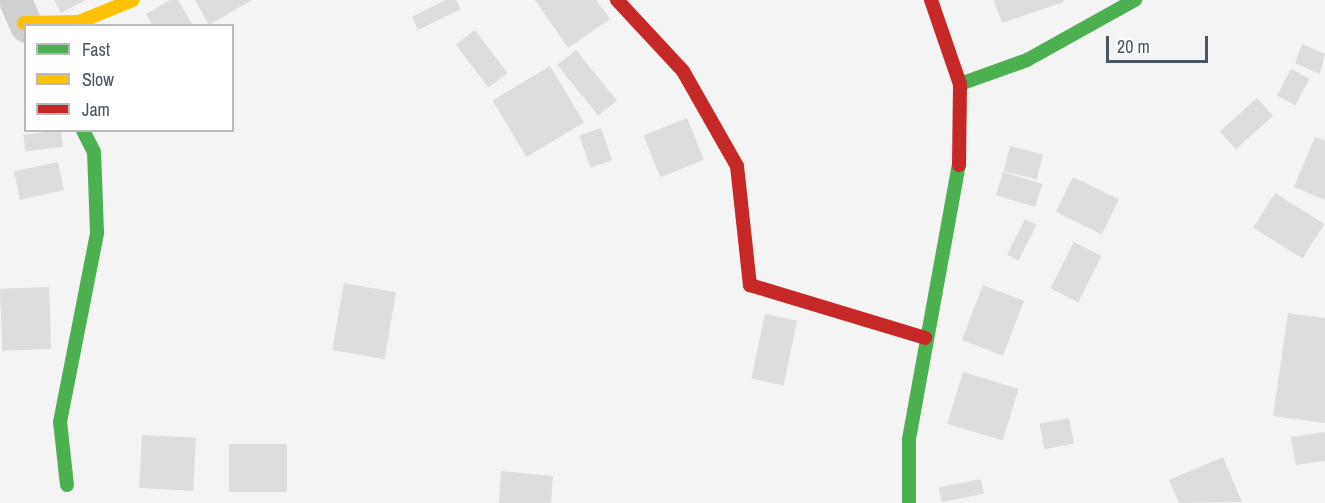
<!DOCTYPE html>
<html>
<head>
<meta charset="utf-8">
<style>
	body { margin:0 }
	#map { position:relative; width:1325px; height:503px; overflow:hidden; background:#f4f4f4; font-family:"Archivo Narrow",sans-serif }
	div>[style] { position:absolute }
	.building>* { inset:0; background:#ddddde; transform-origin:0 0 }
	.street>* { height:33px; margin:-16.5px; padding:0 16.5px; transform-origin:16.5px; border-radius:16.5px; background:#ced0d2 }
	.fast>* { height:14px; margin:-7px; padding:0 7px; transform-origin:7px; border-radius:7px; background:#4caf50 }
	.slow>* { height:14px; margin:-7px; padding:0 7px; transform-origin:7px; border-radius:7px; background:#ffc107 }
	.jam>* { height:14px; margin:-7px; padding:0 7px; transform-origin:7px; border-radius:7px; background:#c62828 }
	span { translate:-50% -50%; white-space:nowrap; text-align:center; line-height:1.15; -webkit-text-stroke:5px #fff; paint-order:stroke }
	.legend { position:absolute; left:24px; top:24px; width:210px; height:108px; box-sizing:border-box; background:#fff; border:2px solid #b7bbc0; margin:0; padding:8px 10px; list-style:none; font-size:18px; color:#4a5661 }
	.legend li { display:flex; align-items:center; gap:12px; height:30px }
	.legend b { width:30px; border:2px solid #b7bbc0 }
	.scale { position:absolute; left:1106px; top:36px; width:102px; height:27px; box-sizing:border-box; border:3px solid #4a5661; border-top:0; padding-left:8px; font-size:18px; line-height:21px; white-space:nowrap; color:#4a5661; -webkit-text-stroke:4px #fff; paint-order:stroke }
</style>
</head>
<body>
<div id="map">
	<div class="building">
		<div style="clip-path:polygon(54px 0,86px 0,61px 13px)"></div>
		<div style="clip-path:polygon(170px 0,178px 0,193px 26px,153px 26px,146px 14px)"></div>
		<div style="clip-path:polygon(195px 0,252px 0,209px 25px)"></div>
		<div style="clip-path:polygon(446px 0,456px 0,461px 9px,418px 30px,412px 17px)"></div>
		<div style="clip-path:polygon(535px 0,596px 0,610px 19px,568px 48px)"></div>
		<div style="clip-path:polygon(994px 0,1063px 0,1064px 2px,1002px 23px)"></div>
		<div style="left:475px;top:30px;width:54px;height:24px;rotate:53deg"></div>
		<div style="clip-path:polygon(1302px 44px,1325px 54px,1320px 74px,1295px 63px)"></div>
		<div style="left:576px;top:50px;width:65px;height:24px;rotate:51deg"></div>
		<div style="left:550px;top:66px;width:66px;height:67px;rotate:59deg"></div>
		<div style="left:1291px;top:69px;width:21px;height:30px;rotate:28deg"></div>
		<div style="left:1257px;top:98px;width:24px;height:50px;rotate:48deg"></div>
		<div style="left:687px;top:118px;width:45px;height:47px;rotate:68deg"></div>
		<div style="left:601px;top:128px;width:34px;height:23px;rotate:71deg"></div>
		<div style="left:61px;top:130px;width:17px;height:38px;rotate:83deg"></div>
		<div style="clip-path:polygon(1315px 137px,1325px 141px,1325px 200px,1294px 187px)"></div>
		<div style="left:1010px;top:146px;width:34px;height:26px;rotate:14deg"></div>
		<div style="left:58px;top:162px;width:29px;height:45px;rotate:78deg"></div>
		<div style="left:1003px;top:172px;width:41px;height:24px;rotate:17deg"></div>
		<div style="left:1073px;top:177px;width:51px;height:39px;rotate:26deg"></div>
		<div style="left:1275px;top:193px;width:58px;height:41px;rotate:32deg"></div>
		<div style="left:1025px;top:219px;width:13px;height:40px;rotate:27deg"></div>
		<div style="left:1074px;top:242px;width:31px;height:52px;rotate:27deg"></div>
		<div style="left:344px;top:283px;width:53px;height:68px;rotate:10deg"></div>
		<div style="left:983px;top:285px;width:44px;height:59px;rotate:21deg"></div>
		<div style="left:49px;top:287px;width:62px;height:49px;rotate:88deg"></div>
		<div style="clip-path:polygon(1288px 313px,1325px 318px,1325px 423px,1273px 416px)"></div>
		<div style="left:765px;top:314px;width:33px;height:66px;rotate:12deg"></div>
		<div style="left:963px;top:372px;width:58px;height:54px;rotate:17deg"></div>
		<div style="left:1069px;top:418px;width:26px;height:30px;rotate:79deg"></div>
		<div style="clip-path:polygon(1325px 432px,1325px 461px,1296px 465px,1291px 437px)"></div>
		<div style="left:142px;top:435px;width:54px;height:53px;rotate:3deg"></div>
		<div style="left:229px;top:444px;width:58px;height:48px"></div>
		<div style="clip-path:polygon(1223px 457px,1242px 502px,1179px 503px,1169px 480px)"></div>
		<div style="clip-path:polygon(501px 471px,553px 476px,551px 503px,499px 503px)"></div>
		<div style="left:981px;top:479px;width:15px;height:43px;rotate:79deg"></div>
	</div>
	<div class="street">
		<div style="left:15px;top:0;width:28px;rotate:67deg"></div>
	</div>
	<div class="fast">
		<div style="left:960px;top:84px;width:71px;rotate:-19.7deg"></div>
		<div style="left:1027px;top:60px;width:124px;rotate:-29.1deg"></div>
		<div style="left:67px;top:485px;width:63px;rotate:-96.3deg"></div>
		<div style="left:60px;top:422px;width:193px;rotate:-78.9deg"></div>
		<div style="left:97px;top:233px;width:81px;rotate:-92.1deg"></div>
		<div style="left:94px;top:152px;width:25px;rotate:-117deg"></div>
		<div style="left:909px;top:503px;width:64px;rotate:-90deg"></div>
		<div style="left:909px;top:439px;width:279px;rotate:-79.7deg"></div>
	</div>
	<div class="slow">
		<div style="left:24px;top:23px;width:55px;rotate:-1deg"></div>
		<div style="left:79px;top:22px;width:58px;rotate:-22.2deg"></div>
	</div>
	<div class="jam">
		<div style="left:617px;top:0;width:97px;rotate:47.1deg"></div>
		<div style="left:683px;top:71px;width:109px;rotate:60.4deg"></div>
		<div style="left:737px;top:166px;width:120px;rotate:83.8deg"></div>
		<div style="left:750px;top:285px;width:183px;rotate:16.8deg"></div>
		<div style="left:931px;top:0;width:89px;rotate:71deg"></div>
		<div style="left:960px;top:84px;width:81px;rotate:90.7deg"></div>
	</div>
	<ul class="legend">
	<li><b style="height:8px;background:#4caf50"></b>Fast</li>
	<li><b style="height:8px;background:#ffc107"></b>Slow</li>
	<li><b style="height:8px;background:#c62828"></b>Jam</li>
	</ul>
	<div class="scale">20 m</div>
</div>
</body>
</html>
